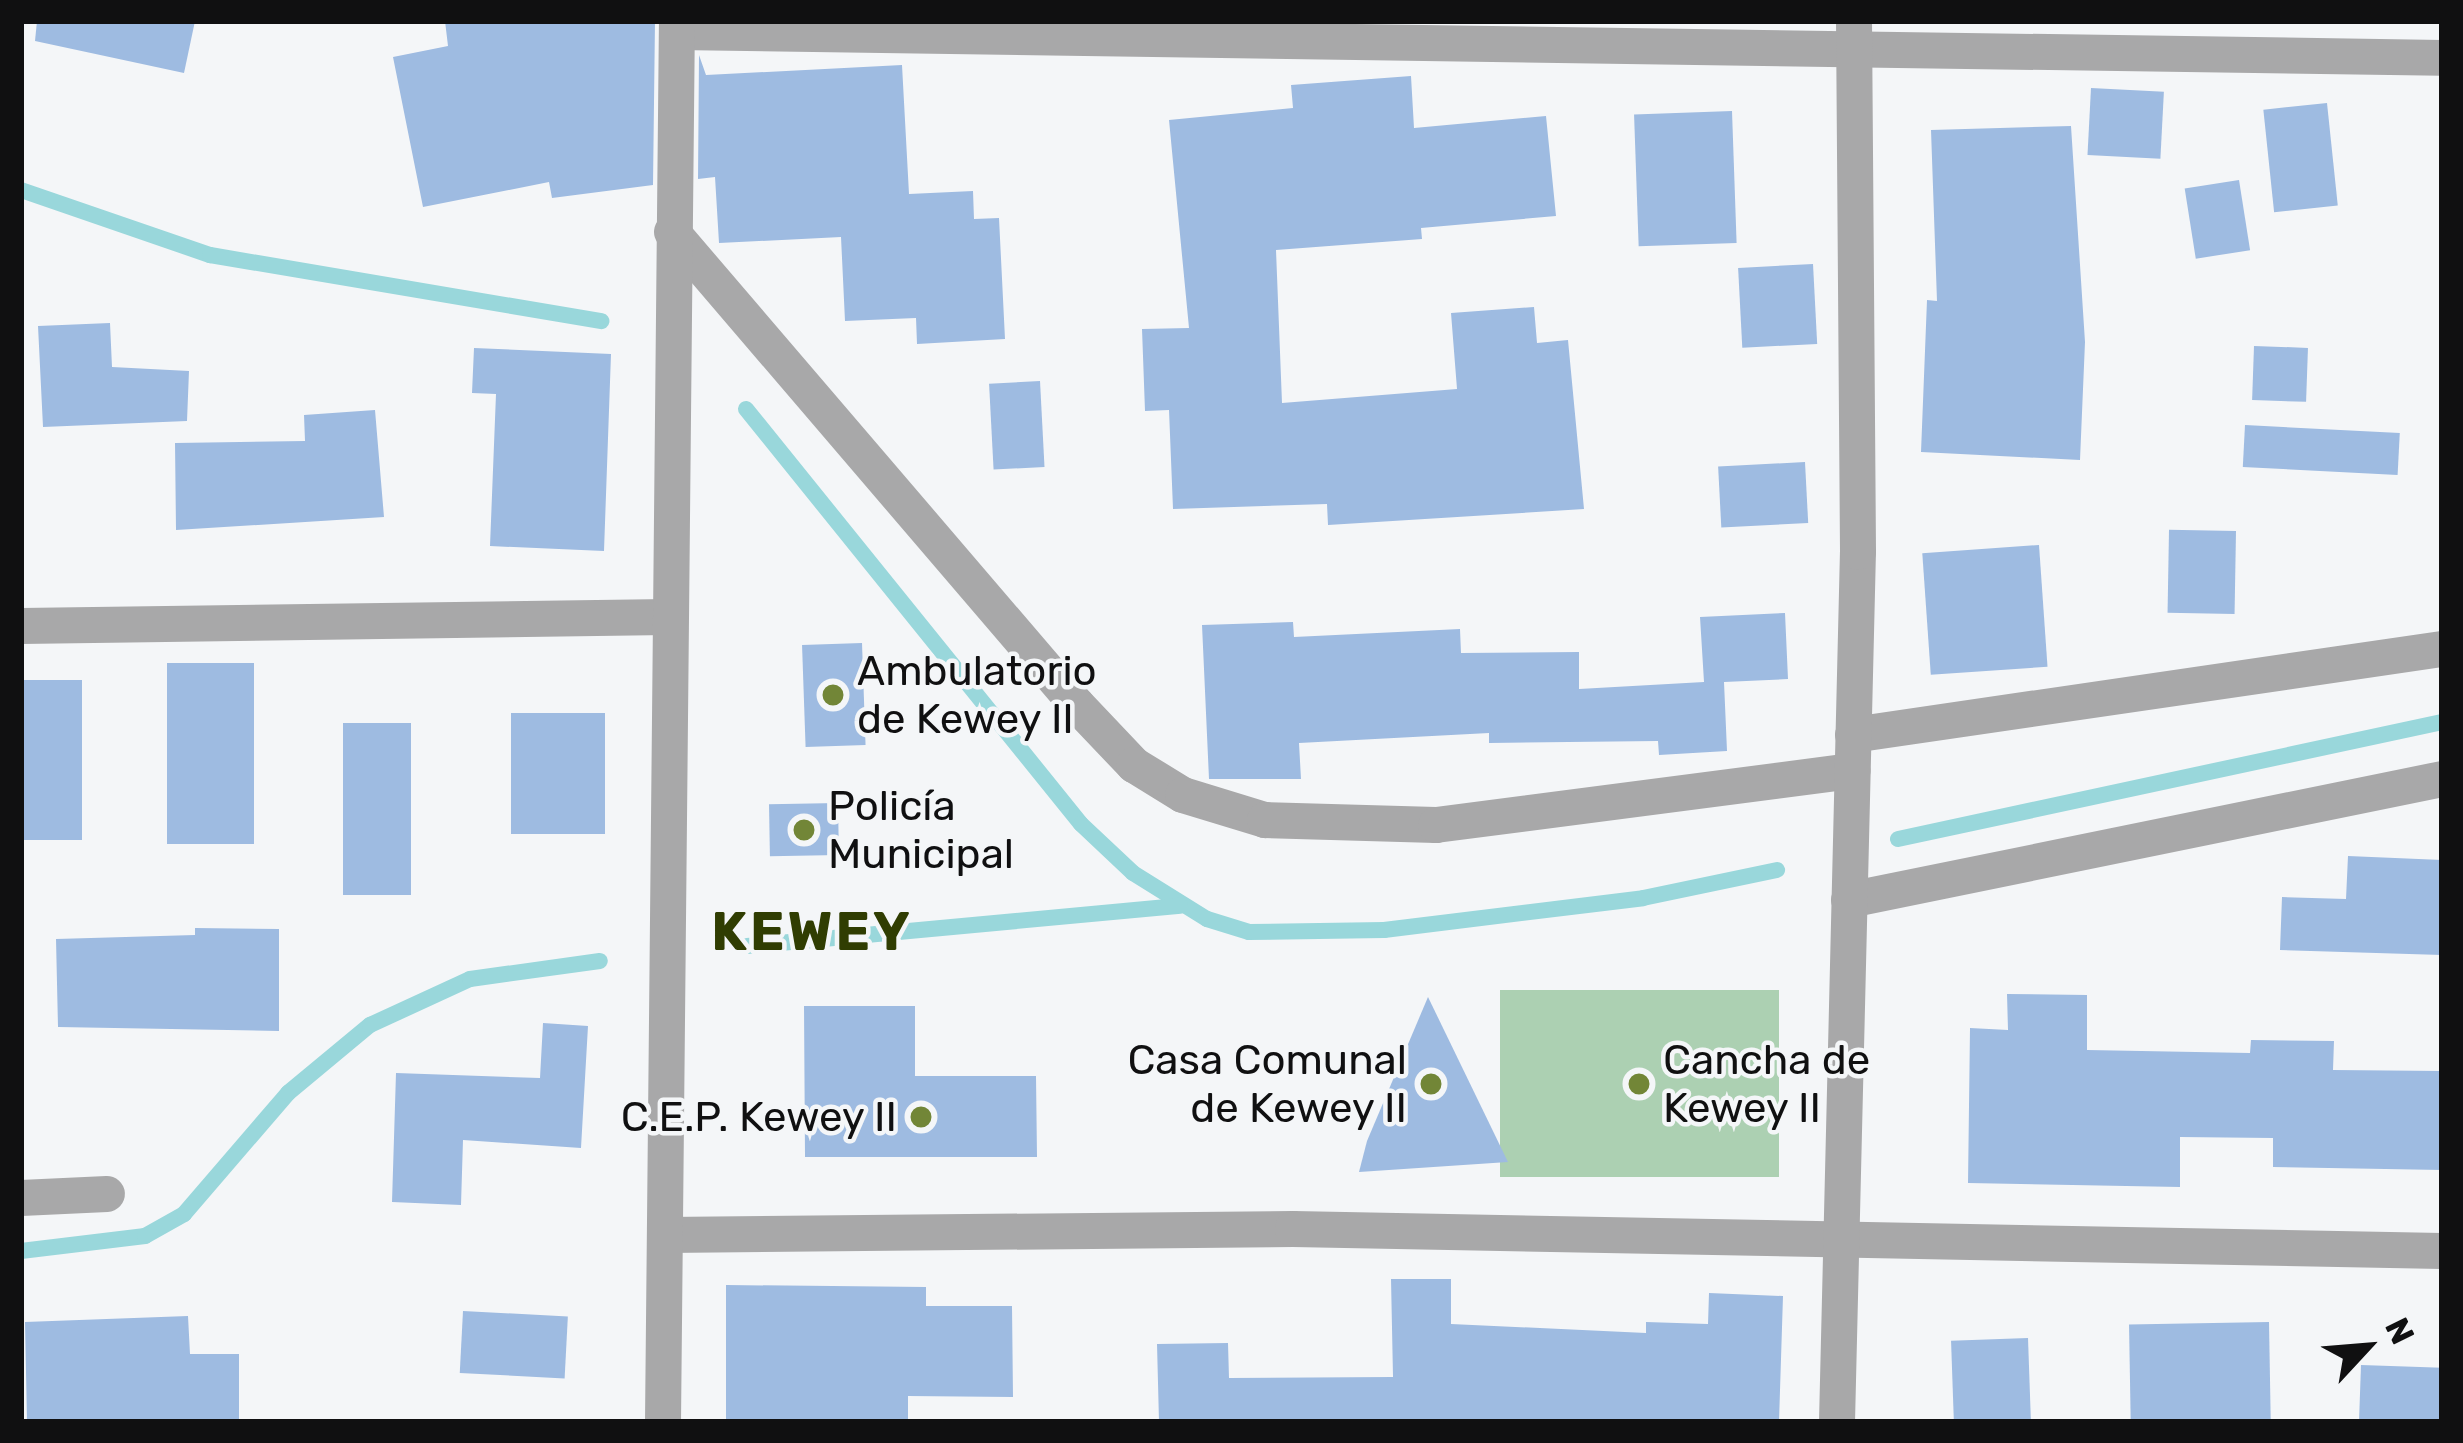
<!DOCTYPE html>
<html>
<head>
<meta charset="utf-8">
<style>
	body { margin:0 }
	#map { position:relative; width:2463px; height:1443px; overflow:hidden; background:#f4f6f8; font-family:Rubik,sans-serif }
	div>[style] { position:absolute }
	.green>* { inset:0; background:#acd0b2; transform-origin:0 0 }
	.stream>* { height:16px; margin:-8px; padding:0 8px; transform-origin:8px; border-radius:8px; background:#99d7db }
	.building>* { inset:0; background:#9ebbe1; transform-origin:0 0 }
	.minor>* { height:36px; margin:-18px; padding:0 18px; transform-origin:18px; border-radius:18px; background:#a8a8a9 }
	.dots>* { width:33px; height:33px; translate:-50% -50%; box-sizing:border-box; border:6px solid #f4f6f8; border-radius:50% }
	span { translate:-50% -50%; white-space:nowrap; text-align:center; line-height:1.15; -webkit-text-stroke:9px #f4f6f8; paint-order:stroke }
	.poi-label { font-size:42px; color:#101011 }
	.left { translate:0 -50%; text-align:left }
	.right { translate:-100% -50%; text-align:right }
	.district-label { font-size:54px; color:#303d02; font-weight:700; letter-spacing:3px }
	.frame { position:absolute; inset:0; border:24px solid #101011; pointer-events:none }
	.north { position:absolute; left:2307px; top:1287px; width:120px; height:120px; -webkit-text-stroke:9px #f4f6f8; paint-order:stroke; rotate:64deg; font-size:33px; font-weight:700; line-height:48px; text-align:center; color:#101011 }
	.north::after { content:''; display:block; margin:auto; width:42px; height:54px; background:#101011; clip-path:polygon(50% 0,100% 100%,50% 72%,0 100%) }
</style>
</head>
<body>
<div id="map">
	<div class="green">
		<div style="left:1500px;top:990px;width:279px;height:187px"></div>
	</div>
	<div class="stream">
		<div style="left:21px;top:190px;width:200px;rotate:19deg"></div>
		<div style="left:210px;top:255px;width:397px;rotate:9.6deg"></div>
		<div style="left:746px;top:409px;width:533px;rotate:51.09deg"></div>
		<div style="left:1081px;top:824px;width:71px;rotate:43.3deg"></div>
		<div style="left:1133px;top:873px;width:87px;rotate:31.9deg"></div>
		<div style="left:1207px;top:919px;width:44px;rotate:17.2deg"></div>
		<div style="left:1249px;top:932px;width:135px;rotate:-0.8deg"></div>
		<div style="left:1384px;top:930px;width:261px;rotate:-7deg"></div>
		<div style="left:1643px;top:898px;width:137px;rotate:-11.8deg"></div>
		<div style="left:1898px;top:839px;width:556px;rotate:-12.14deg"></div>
		<div style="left:747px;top:946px;width:435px;rotate:-5.3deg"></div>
		<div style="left:21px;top:1251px;width:125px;rotate:-6.9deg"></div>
		<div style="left:145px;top:1236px;width:45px;rotate:-29.4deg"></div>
		<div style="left:184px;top:1214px;width:160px;rotate:-49.3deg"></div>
		<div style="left:288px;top:1093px;width:107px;rotate:-39.7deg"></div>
		<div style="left:370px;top:1025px;width:110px;rotate:-24.7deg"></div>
		<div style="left:470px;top:979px;width:131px;rotate:-7.9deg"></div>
	</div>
	<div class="building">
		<div style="clip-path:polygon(37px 21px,195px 21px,184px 73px,35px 41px)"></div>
		<div style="clip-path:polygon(445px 21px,655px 21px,653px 185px,552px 198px,549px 182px,423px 207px,393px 57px,448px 46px)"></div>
		<div style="clip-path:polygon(699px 55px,706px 75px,902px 65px,909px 194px,973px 191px,974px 219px,999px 218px,1005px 339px,917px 344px,916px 318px,845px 321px,841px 237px,719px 243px,715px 177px,698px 179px)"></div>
		<div style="clip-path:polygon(1411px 76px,1414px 128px,1546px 116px,1556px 216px,1421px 228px,1422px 239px,1276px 250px,1282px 403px,1457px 389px,1451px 313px,1534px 307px,1537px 343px,1568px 340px,1584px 509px,1328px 525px,1327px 504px,1173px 509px,1169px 410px,1145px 411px,1142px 329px,1189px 328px,1169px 120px,1293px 108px,1291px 85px)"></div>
		<div style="left:2091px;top:88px;width:73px;height:67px;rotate:3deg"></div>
		<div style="left:2327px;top:103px;width:103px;height:64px;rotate:84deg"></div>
		<div style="left:1732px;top:111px;width:132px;height:98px;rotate:88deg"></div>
		<div style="clip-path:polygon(2071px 126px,2085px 342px,2080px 460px,1921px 452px,1927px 300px,1937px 301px,1931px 130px)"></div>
		<div style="left:2239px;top:180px;width:71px;height:55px;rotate:81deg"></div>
		<div style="left:1813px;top:264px;width:80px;height:75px;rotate:87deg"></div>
		<div style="clip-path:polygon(110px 323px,112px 367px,189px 371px,187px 421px,43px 427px,38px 326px)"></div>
		<div style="left:2254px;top:346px;width:54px;height:54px;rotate:2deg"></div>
		<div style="clip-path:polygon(474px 348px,611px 354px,604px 551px,490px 546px,496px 394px,472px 393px)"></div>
		<div style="left:1040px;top:381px;width:86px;height:51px;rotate:87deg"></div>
		<div style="clip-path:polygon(375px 410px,384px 517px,176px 530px,175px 443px,305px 441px,304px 415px)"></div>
		<div style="left:2245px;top:425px;width:155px;height:42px;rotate:3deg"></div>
		<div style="left:1805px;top:462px;width:61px;height:87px;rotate:87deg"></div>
		<div style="left:2236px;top:531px;width:83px;height:67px;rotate:91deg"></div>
		<div style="left:2039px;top:545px;width:122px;height:117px;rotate:86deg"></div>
		<div style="clip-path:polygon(1785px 613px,1788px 679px,1724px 682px,1727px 751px,1659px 755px,1658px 741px,1489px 743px,1489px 733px,1299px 743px,1301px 779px,1209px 779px,1202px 625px,1293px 622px,1294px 637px,1460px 629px,1461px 653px,1579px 652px,1579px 689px,1704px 682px,1700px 617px)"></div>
		<div style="left:862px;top:643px;width:102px;height:60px;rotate:88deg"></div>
		<div style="left:167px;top:663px;width:87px;height:181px"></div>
		<div style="left:21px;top:680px;width:61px;height:160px"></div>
		<div style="left:511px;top:713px;width:94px;height:121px"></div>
		<div style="left:343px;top:723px;width:68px;height:172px"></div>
		<div style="left:838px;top:803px;width:52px;height:69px;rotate:89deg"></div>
		<div style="clip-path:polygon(2348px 856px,2442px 860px,2442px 955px,2280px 950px,2282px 897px,2346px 899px)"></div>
		<div style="clip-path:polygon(195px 928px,279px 929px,279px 1031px,58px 1027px,56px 939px,195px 935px)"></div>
		<div style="clip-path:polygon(2007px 994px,2087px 995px,2087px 1050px,2250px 1053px,2251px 1040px,2334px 1041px,2333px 1070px,2442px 1071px,2442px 1170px,2273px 1167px,2273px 1138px,2180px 1137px,2180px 1187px,1968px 1183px,1970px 1028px,2008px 1030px)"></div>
		<div style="clip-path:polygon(1428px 997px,1508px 1162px,1359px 1172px,1367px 1141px)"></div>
		<div style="clip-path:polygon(804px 1006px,915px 1006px,915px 1076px,1036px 1076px,1037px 1157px,805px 1157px)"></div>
		<div style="clip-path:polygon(543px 1023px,588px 1026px,581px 1148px,463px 1140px,461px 1205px,392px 1202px,396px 1073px,540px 1078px)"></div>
		<div style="clip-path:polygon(1391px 1279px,1451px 1279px,1451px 1324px,1646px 1333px,1646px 1322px,1708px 1324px,1709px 1293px,1783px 1296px,1779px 1422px,1159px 1422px,1157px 1344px,1228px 1343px,1229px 1378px,1393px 1377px)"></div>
		<div style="clip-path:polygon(726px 1285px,926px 1287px,926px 1306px,1012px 1306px,1013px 1397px,908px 1396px,908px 1422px,726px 1422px)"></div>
		<div style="left:463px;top:1311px;width:105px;height:62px;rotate:3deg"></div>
		<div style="clip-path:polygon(188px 1316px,190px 1354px,239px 1354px,239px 1422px,27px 1422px,25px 1322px)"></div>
		<div style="left:2269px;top:1322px;width:100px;height:140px;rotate:89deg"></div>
		<div style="left:2028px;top:1338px;width:84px;height:77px;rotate:88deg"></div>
		<div style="left:2361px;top:1365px;width:81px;height:57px;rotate:2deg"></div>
	</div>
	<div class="minor">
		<div style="left:677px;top:32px;width:1765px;rotate:0.84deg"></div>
		<div style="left:672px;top:232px;width:623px;rotate:49.43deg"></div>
		<div style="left:1077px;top:705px;width:83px;rotate:46.5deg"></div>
		<div style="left:1134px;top:765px;width:57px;rotate:31.5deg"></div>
		<div style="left:1183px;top:795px;width:86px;rotate:17deg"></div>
		<div style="left:1265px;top:820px;width:171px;rotate:1.7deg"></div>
		<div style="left:1436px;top:825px;width:420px;rotate:-7.4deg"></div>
		<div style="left:21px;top:626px;width:647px;rotate:-0.8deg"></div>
		<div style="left:1853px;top:735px;width:595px;rotate:-8.31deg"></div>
		<div style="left:1849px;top:900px;width:605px;rotate:-11.53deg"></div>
		<div style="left:21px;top:1198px;width:86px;rotate:-2.7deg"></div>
		<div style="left:666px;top:1235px;width:627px;rotate:-0.55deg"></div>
		<div style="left:1293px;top:1229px;width:1149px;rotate:1.1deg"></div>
		<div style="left:663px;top:1422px;width:1401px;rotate:-89.43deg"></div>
		<div style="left:1837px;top:1422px;width:870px;rotate:-88.62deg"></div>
		<div style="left:1858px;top:552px;width:531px;rotate:-90.43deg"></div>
	</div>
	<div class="dots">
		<div style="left:833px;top:695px;background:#728637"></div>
		<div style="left:804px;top:830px;background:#728637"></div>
		<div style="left:1431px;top:1084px;background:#728637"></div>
		<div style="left:1639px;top:1084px;background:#728637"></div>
		<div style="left:921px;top:1117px;background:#728637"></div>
	</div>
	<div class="poi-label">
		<span class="left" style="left:857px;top:695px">Ambulatorio<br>de Kewey II</span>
		<span class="left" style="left:828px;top:830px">Policía<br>Municipal</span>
		<span class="right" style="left:1407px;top:1084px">Casa Comunal<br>de Kewey II</span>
		<span class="left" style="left:1663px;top:1084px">Cancha de<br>Kewey II</span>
		<span class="right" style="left:897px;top:1117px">C.E.P. Kewey II</span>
	</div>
	<div class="district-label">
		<span style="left:812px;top:932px">KEWEY</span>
	</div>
	<div class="frame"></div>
	<div class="north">N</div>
</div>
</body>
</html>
